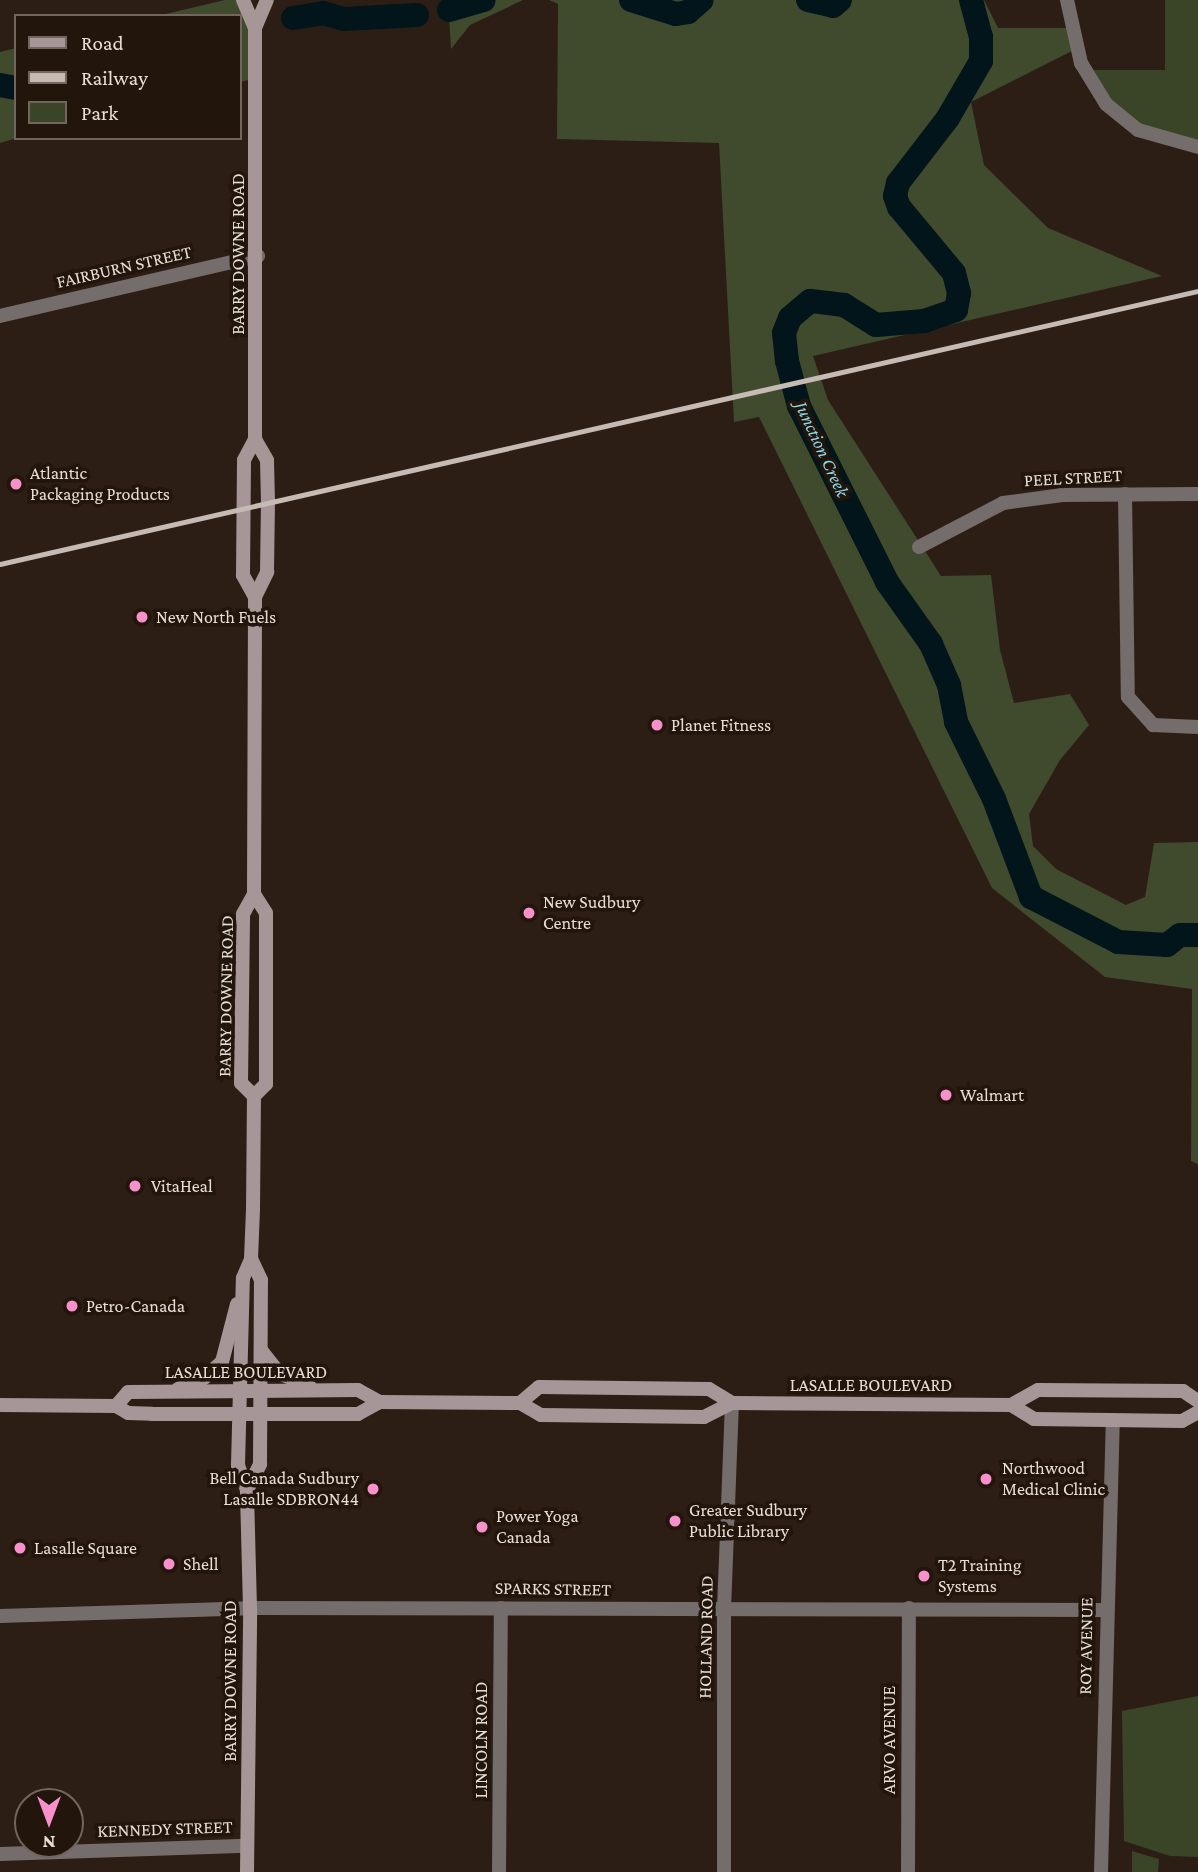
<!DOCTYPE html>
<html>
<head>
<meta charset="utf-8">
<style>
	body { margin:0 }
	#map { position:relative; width:1198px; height:1872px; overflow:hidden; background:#2c1e15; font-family:"Crimson Pro",serif }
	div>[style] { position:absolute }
	.green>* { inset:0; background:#3a4528 }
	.forest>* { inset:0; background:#404a2c }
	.river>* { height:24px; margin:-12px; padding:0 12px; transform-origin:12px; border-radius:12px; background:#01151a }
	.street>* { height:14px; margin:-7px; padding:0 7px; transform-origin:7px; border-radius:7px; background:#756c6c }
	.secondary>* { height:14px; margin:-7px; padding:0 7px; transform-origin:7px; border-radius:7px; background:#a69697 }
	.rail>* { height:4.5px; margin:-2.25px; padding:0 2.25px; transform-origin:2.25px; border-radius:2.25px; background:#c5bab4 }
	.dots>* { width:19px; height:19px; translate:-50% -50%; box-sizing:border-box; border:4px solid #22150c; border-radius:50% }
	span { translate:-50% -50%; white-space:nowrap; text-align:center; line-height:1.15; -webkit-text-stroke:7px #22150c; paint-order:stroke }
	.street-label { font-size:18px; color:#e8ded8 }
	.poi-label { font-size:18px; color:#e8ded8 }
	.left { translate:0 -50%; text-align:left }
	.right { translate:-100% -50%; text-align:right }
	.water-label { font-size:19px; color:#8ad7ea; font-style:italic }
	.legend { position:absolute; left:14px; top:14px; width:228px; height:126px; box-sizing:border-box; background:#22150c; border:2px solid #71655e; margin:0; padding:9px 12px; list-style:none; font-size:21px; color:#e8ded8 }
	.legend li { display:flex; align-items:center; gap:14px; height:35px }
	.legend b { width:35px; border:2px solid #71655e }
	.north { position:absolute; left:14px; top:1788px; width:70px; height:70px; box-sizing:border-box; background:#22150c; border:2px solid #71655e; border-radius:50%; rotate:180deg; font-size:19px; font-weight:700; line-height:28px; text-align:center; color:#e8ded8 }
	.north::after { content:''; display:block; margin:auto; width:24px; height:32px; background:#f890cc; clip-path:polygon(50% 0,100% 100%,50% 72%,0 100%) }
</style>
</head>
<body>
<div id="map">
	<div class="green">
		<div style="clip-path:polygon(1165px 0,1198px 0,1198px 146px,1122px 117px,1087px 70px,1165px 70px)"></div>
		<div style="clip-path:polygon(1198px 1696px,1198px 1857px,1170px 1856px,1124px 1841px,1122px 1711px)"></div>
		<div style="clip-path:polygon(1132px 1851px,1159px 1859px,1158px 1872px,1132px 1872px)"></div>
	</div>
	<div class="forest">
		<div style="clip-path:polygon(225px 0,242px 0,256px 30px,257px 78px,240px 82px,240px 16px,157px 16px)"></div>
		<div style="clip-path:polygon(448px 0,523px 0,470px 25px,451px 49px)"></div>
		<div style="clip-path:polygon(549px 0,984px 0,998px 28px,1073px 28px,1078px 48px,971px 102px,984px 165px,1048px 228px,1162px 276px,813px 356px,828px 400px,941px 576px,991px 575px,1000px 650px,1014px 703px,1070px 694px,1089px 725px,1060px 760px,1029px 814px,1033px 846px,1056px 869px,1126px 905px,1145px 897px,1154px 843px,1198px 842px,1198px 1164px,1191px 1161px,1192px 989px,1105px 977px,992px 888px,759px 417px,734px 422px,719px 143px,557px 139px,558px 4px)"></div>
		<div style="clip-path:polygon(16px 48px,17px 138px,0 143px,0 52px)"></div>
	</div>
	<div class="river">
		<div style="left:631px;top:0;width:47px;rotate:17.3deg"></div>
		<div style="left:676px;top:14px;width:12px;rotate:-9deg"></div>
		<div style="left:688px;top:12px;width:18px;rotate:-41deg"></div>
		<div style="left:808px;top:0;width:26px;rotate:13deg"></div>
		<div style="left:833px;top:6px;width:9px;rotate:-41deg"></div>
		<div style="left:971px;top:0;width:38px;rotate:75deg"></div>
		<div style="left:981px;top:37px;width:24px;rotate:90deg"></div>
		<div style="left:981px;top:61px;width:66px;rotate:120.1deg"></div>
		<div style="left:948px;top:118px;width:82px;rotate:127.6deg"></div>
		<div style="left:898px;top:183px;width:13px;rotate:103deg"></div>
		<div style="left:895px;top:196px;width:12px;rotate:70deg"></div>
		<div style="left:899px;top:207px;width:86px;rotate:50.2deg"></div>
		<div style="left:954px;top:273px;width:21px;rotate:76deg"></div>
		<div style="left:959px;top:293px;width:17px;rotate:100deg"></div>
		<div style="left:956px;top:310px;width:34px;rotate:161deg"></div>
		<div style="left:924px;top:321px;width:48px;rotate:175.2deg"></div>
		<div style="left:876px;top:325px;width:38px;rotate:-148deg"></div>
		<div style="left:844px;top:305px;width:34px;rotate:-173deg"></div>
		<div style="left:810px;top:301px;width:26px;rotate:140deg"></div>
		<div style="left:790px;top:318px;width:16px;rotate:112deg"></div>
		<div style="left:784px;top:333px;width:28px;rotate:84deg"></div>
		<div style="left:787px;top:361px;width:47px;rotate:75.1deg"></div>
		<div style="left:799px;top:406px;width:197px;rotate:63.4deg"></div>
		<div style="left:887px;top:582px;width:76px;rotate:54.6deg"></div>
		<div style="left:931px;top:644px;width:45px;rotate:66.3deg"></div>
		<div style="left:949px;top:685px;width:38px;rotate:79deg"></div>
		<div style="left:956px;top:722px;width:86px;rotate:63.7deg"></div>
		<div style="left:994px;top:799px;width:105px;rotate:69.3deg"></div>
		<div style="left:1031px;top:897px;width:98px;rotate:27.3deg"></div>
		<div style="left:1118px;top:942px;width:49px;rotate:3.5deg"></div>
		<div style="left:1167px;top:945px;width:16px;rotate:-38deg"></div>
		<div style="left:1180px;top:935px;width:18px"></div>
		<div style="left:449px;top:10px;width:36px;rotate:-16deg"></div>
		<div style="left:293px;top:18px;width:30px;rotate:-9deg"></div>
		<div style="left:323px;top:13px;width:22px;rotate:16deg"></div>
		<div style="left:344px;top:19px;width:73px;rotate:-3.1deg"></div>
		<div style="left:0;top:85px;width:16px;rotate:11deg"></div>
	</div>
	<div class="street">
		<div style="left:1067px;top:0;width:65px;rotate:77.5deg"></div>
		<div style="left:1081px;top:63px;width:48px;rotate:58.6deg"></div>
		<div style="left:1106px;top:104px;width:41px;rotate:39.1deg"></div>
		<div style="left:1138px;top:130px;width:62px;rotate:15.8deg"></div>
		<div style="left:0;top:316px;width:265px;rotate:-13.1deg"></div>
		<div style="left:1125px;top:494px;width:203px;rotate:89.2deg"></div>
		<div style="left:1128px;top:697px;width:38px;rotate:48deg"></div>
		<div style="left:1153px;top:725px;width:45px;rotate:2.5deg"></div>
		<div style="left:919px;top:547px;width:95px;rotate:-27.6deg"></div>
		<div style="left:1003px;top:503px;width:60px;rotate:-7.7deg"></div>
		<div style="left:1062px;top:495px;width:136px;rotate:-0.4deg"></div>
		<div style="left:0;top:1616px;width:250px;rotate:-1.8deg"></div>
		<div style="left:250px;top:1608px;width:856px;rotate:0.13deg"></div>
		<div style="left:0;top:1854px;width:247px;rotate:-1.9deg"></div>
		<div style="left:499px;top:1872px;width:264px;rotate:-89.6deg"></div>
		<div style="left:724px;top:1872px;width:262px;rotate:-90deg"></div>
		<div style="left:724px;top:1610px;width:207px;rotate:-87.8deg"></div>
		<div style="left:908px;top:1872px;width:264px;rotate:-89.8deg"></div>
		<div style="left:1101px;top:1872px;width:452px;rotate:-88.5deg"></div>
	</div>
	<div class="secondary">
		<div style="left:243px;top:0;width:30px;rotate:67deg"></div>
		<div style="left:255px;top:597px;width:25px;rotate:-119deg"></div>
		<div style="left:243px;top:575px;width:115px;rotate:-89.5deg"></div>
		<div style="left:244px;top:460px;width:24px;rotate:-62deg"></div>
		<div style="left:255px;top:439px;width:411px;rotate:-90deg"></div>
		<div style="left:255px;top:28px;width:30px;rotate:-67deg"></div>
		<div style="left:254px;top:1096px;width:17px;rotate:-45deg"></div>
		<div style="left:266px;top:1084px;width:171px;rotate:-90deg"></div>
		<div style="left:266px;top:913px;width:22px;rotate:-122deg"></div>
		<div style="left:261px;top:1350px;width:29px;rotate:52deg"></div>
		<div style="left:279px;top:1373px;width:33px;rotate:23deg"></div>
		<div style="left:178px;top:1389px;width:28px;rotate:-23deg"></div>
		<div style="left:204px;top:1378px;width:24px;rotate:-42deg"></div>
		<div style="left:222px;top:1362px;width:60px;rotate:-75.5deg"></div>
		<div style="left:520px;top:1403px;width:25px;rotate:-40deg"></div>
		<div style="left:539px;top:1387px;width:170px;rotate:0.7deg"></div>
		<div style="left:709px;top:1389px;width:27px;rotate:31deg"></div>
		<div style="left:0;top:1405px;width:116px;rotate:0.5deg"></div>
		<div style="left:116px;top:1406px;width:14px;rotate:30deg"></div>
		<div style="left:128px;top:1413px;width:24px;rotate:2deg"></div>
		<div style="left:152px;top:1414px;width:206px"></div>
		<div style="left:358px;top:1414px;width:25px;rotate:-29deg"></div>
		<div style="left:380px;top:1402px;width:140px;rotate:0.4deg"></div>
		<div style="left:520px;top:1403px;width:24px;rotate:30deg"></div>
		<div style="left:541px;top:1415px;width:163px;rotate:0.7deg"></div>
		<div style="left:704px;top:1417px;width:31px;rotate:-27deg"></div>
		<div style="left:732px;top:1403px;width:279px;rotate:0.4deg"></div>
		<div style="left:1011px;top:1405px;width:31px;rotate:-29deg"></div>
		<div style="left:1038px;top:1390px;width:145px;rotate:0.4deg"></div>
		<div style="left:1183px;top:1391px;width:18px;rotate:34deg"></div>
		<div style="left:1011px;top:1405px;width:27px;rotate:31deg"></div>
		<div style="left:1034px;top:1419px;width:148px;rotate:0.8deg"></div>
		<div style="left:1182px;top:1421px;width:18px;rotate:-29deg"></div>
		<div style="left:116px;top:1406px;width:18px;rotate:-49deg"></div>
		<div style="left:128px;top:1392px;width:230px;rotate:-0.5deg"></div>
		<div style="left:358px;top:1390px;width:25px;rotate:29deg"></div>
		<div style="left:247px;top:1490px;width:29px;rotate:-63deg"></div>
		<div style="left:260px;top:1464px;width:184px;rotate:-89.7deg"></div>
		<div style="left:261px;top:1280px;width:23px;rotate:-115deg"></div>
		<div style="left:247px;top:1872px;width:264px;rotate:-89.3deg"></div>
		<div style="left:250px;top:1608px;width:118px;rotate:-91.5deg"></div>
		<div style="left:247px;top:1490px;width:27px;rotate:-110deg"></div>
		<div style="left:238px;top:1465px;width:187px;rotate:-88.5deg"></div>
		<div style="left:243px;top:1278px;width:21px;rotate:-67deg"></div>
		<div style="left:251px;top:1259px;width:50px;rotate:-87.7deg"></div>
		<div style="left:253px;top:1209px;width:113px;rotate:-89.5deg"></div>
		<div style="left:254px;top:1096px;width:18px;rotate:-135deg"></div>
		<div style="left:241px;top:1083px;width:169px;rotate:-89.3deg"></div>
		<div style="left:243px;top:914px;width:23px;rotate:-61deg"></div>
		<div style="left:254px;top:894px;width:297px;rotate:-89.8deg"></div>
		<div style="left:255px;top:597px;width:28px;rotate:-64deg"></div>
		<div style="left:267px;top:572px;width:70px;rotate:-89.2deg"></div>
		<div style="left:268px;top:502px;width:42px;rotate:-91.4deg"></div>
		<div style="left:267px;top:460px;width:24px;rotate:-120deg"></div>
	</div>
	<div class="rail">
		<div style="left:0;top:564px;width:1229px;rotate:-12.84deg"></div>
	</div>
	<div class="dots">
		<div style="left:16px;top:484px;background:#f890cc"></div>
		<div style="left:142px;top:617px;background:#f890cc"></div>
		<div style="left:657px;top:725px;background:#f890cc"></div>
		<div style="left:529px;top:913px;background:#f890cc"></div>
		<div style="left:946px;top:1095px;background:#f890cc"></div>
		<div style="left:135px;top:1186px;background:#f890cc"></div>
		<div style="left:72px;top:1306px;background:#f890cc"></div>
		<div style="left:986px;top:1479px;background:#f890cc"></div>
		<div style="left:373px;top:1489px;background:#f890cc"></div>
		<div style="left:675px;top:1521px;background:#f890cc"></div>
		<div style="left:482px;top:1527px;background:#f890cc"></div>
		<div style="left:20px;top:1548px;background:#f890cc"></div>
		<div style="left:169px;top:1564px;background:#f890cc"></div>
		<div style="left:924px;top:1576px;background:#f890cc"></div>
	</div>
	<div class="street-label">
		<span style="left:238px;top:254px;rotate:-90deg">BARRY DOWNE ROAD</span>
		<span style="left:124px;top:267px;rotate:-13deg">FAIRBURN STREET</span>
		<span style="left:1073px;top:478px;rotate:-3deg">PEEL STREET</span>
		<span style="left:226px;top:996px;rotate:-89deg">BARRY DOWNE ROAD</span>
		<span style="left:246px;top:1372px">LASALLE BOULEVARD</span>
		<span style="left:871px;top:1385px">LASALLE BOULEVARD</span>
		<span style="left:553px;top:1589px;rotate:1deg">SPARKS STREET</span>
		<span style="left:706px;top:1637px;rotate:-89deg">HOLLAND ROAD</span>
		<span style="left:1086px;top:1646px;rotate:-89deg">ROY AVENUE</span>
		<span style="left:230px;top:1681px;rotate:-90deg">BARRY DOWNE ROAD</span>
		<span style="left:481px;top:1740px;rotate:-90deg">LINCOLN ROAD</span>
		<span style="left:889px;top:1740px;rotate:-90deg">ARVO AVENUE</span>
		<span style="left:165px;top:1829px;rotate:-2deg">KENNEDY STREET</span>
	</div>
	<div class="poi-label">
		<span class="left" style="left:30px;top:484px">Atlantic<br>Packaging Products</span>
		<span class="left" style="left:156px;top:617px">New North Fuels</span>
		<span class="left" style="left:671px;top:725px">Planet Fitness</span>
		<span class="left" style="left:543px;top:913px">New Sudbury<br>Centre</span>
		<span class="left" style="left:960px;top:1095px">Walmart</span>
		<span class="left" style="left:151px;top:1186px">VitaHeal</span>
		<span class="left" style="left:86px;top:1306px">Petro-Canada</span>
		<span class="left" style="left:1002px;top:1479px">Northwood<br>Medical Clinic</span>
		<span class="right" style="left:359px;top:1489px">Bell Canada Sudbury<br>Lasalle SDBRON44</span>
		<span class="left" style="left:689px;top:1521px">Greater Sudbury<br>Public Library</span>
		<span class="left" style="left:496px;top:1527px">Power Yoga<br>Canada</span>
		<span class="left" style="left:34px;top:1548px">Lasalle Square</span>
		<span class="left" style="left:183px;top:1564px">Shell</span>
		<span class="left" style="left:938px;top:1576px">T2 Training<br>Systems</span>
	</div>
	<div class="water-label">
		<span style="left:822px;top:449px;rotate:65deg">Junction Creek</span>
	</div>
	<ul class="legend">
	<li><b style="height:9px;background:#a69697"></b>Road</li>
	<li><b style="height:9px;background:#c5bab4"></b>Railway</li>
	<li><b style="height:19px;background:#3a4528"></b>Park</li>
	</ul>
	<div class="north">N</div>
</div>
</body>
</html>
